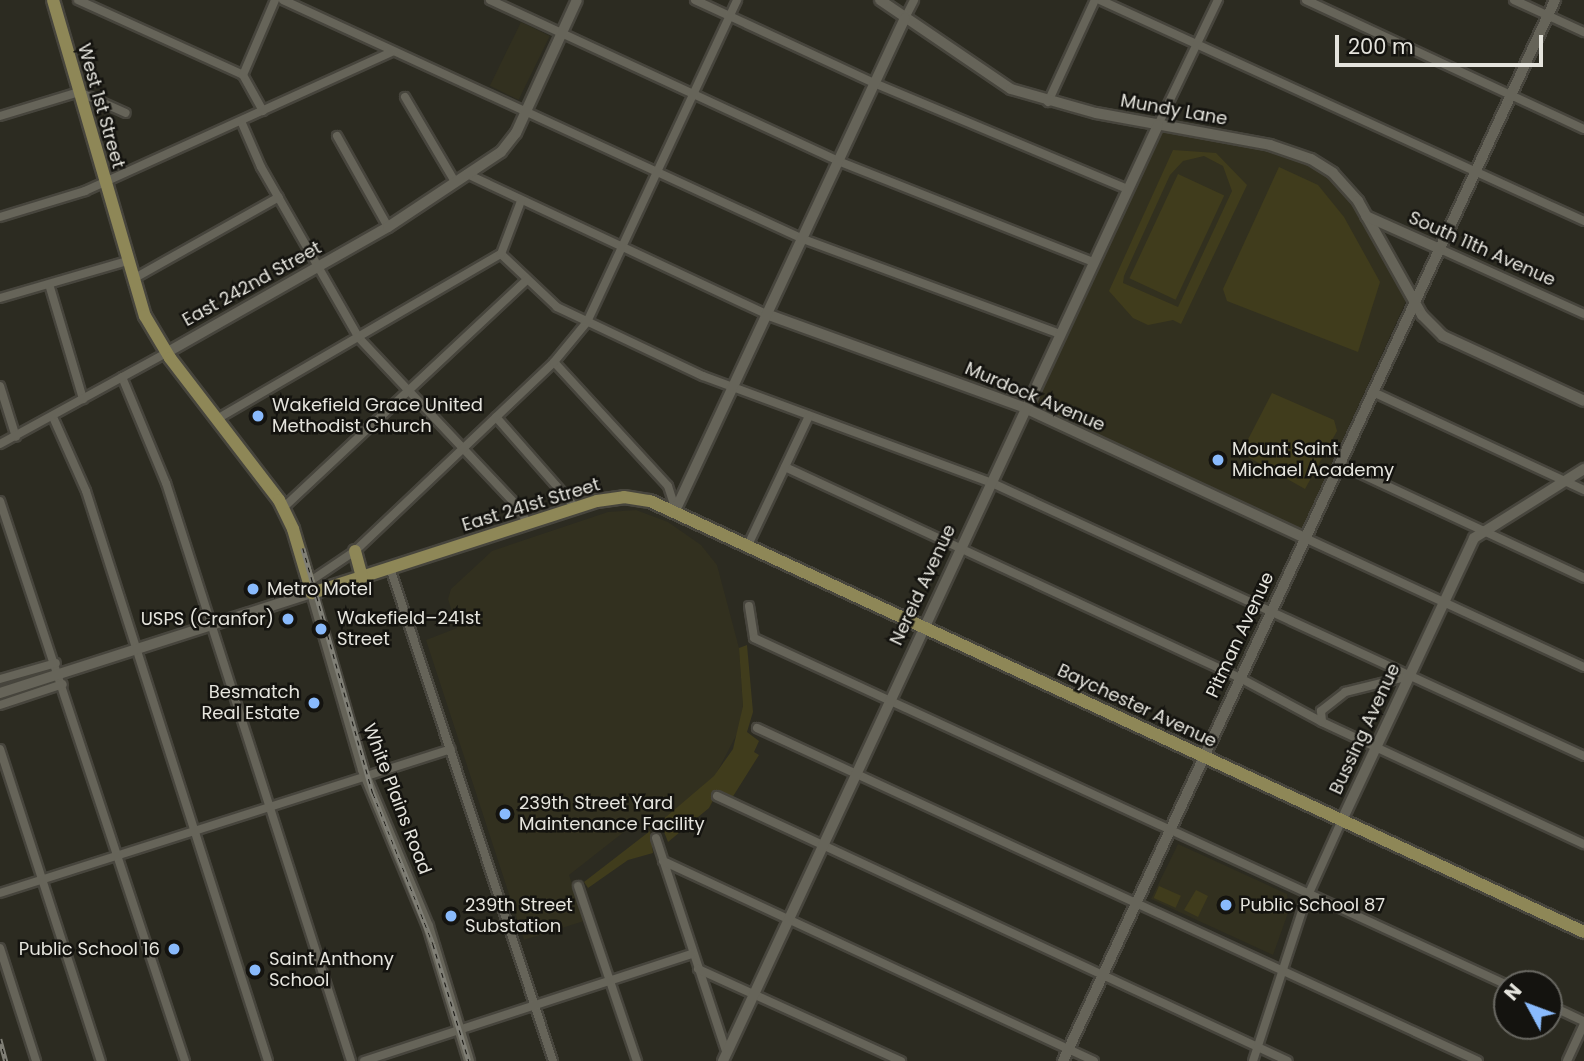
<!DOCTYPE html>
<html>
<head>
<meta charset="utf-8">
<style>
	body { margin:0 }
	#map { position:relative; width:1584px; height:1061px; overflow:hidden; background:#2c2b21; font-family:Poppins,sans-serif }
	div>[style] { position:absolute }
	.built>* { inset:0; background:#32301f; transform-origin:0 0 }
	.green>* { inset:0; background:#403c1c; transform-origin:0 0 }
	.roads { filter:drop-shadow(2px 0 #47453d) drop-shadow(-2px 0 #47453d) drop-shadow(0 2px #47453d) drop-shadow(0 -2px #47453d) }
	.street>* { height:8px; margin:-4px; padding:0 4px; transform-origin:4px; border-radius:4px; background:#666459 }
	.secondary>* { height:10px; margin:-5px; padding:0 5px; transform-origin:5px; border-radius:5px; background:#666459 }
	.primary>* { height:12px; margin:-6px; padding:0 6px; transform-origin:6px; border-radius:6px; background:#8e8757 }
	.rail>* { height:4.5px; margin-top:-2.25px; transform-origin:0; background:repeating-linear-gradient(90deg,#14130f 0 5px,#807f76 0 10px); box-sizing:border-box; border-block:2px solid #807f76 }
	.dots>* { width:19px; height:19px; translate:-50% -50%; box-sizing:border-box; border:4px solid #14130f; border-radius:50% }
	span { translate:-50% -50%; white-space:nowrap; text-align:center; line-height:1.15; -webkit-text-stroke:5px #14130f; paint-order:stroke }
	.street-label { font-size:18px; color:#e5e4dd }
	.poi-label { font-size:18px; color:#e5e4dd }
	.left { translate:0 -50%; text-align:left }
	.right { translate:-100% -50%; text-align:right }
	.north { position:absolute; left:1493px; top:970px; width:70px; height:70px; box-sizing:border-box; background:#14130f; border:2px solid #686761; border-radius:50%; rotate:311deg; font-size:19px; font-weight:700; line-height:28px; text-align:center; color:#e5e4dd }
	.north::after { content:''; display:block; margin:auto; width:24px; height:32px; background:#89bafc; clip-path:polygon(50% 0,100% 100%,50% 72%,0 100%) }
	.scale { position:absolute; left:1335px; top:35px; width:208px; height:32px; box-sizing:border-box; border:4px solid #e5e4dd; border-top:0; padding-left:9px; font-size:21px; line-height:24px; white-space:nowrap; color:#e5e4dd; -webkit-text-stroke:5px #14130f; paint-order:stroke }
</style>
</head>
<body>
<div id="map">
	<div class="built">
		<div style="left:521px;top:22px;width:32px;height:71px;rotate:26deg"></div>
		<div style="clip-path:polygon(1160px 131px,1263px 148px,1319px 166px,1357px 206px,1407px 299px,1301px 531px,1033px 407px)"></div>
		<div style="clip-path:polygon(636px 510px,668px 522px,701px 545px,717px 565px,739px 648px,743px 706px,739px 730px,715px 776px,696px 794px,650px 831px,643px 817px,569px 875px,584px 921px,524px 940px,426px 640px,457px 628px,448px 599px,451px 589px,492px 551px,608px 512px)"></div>
		<div style="clip-path:polygon(1178px 844px,1287px 894px,1289px 910px,1273px 955px,1151px 899px)"></div>
	</div>
	<div class="green">
		<div style="clip-path:polygon(evenodd,1173px 150px,1216px 153px,1247px 185px,1181px 324px,1173px 320px,1148px 325px,1133px 318px,1109px 291px,1173px 150px,1204px 156px,1223px 166px,1232px 191px,1178px 307px,1123px 283px,1124px 276px,1170px 175px,1183px 161px,1204px 156px)"></div>
		<div style="clip-path:polygon(1279px 167px,1318px 185px,1344px 217px,1380px 282px,1358px 352px,1227px 301px,1223px 289px)"></div>
		<div style="left:1178px;top:174px;width:51px;height:115px;rotate:25deg"></div>
		<div style="clip-path:polygon(1272px 393px,1334px 420px,1337px 431px,1305px 489px,1241px 453px)"></div>
		<div style="clip-path:polygon(747px 645px,753px 712px,747px 732px,759px 741px,754px 752px,759px 755px,732px 798px,718px 791px,709px 808px,668px 842px,660px 822px,714px 776px,733px 749px,743px 706px,739px 648px)"></div>
		<div style="clip-path:polygon(650px 831px,653px 853px,628px 860px,588px 888px,584px 882px)"></div>
		<div style="left:1159px;top:886px;width:24px;height:13px;rotate:24deg"></div>
		<div style="clip-path:polygon(1196px 890px,1208px 896px,1198px 917px,1184px 910px)"></div>
	</div>
	<div class="roads">
		<div class="street">
			<div style="left:78px;top:0;width:181px;rotate:24.4deg"></div>
			<div style="left:283px;top:0;width:572px;rotate:24.68deg"></div>
			<div style="left:803px;top:239px;width:274px;rotate:20.3deg"></div>
			<div style="left:490px;top:0;width:383px;rotate:24.8deg"></div>
			<div style="left:838px;top:161px;width:274px;rotate:21.6deg"></div>
			<div style="left:695px;top:0;width:197px;rotate:24.9deg"></div>
			<div style="left:874px;top:83px;width:274px;rotate:22.7deg"></div>
			<div style="left:1100px;top:0;width:532px;rotate:24.54deg"></div>
			<div style="left:1306px;top:0;width:306px;rotate:24.9deg"></div>
			<div style="left:1514px;top:0;width:77px;rotate:24.6deg"></div>
			<div style="left:905px;top:18px;width:20px;rotate:-63deg"></div>
			<div style="left:405px;top:97px;width:99px;rotate:59.5deg"></div>
			<div style="left:1048px;top:102px;width:112px;rotate:-65.3deg"></div>
			<div style="left:263px;top:111px;width:41px;rotate:-119.1deg"></div>
			<div style="left:243px;top:75px;width:82px;rotate:-66.9deg"></div>
			<div style="left:0;top:116px;width:83px;rotate:-16.9deg"></div>
			<div style="left:79px;top:92px;width:51px;rotate:24.1deg"></div>
			<div style="left:241px;top:121px;width:50px;rotate:66.5deg"></div>
			<div style="left:261px;top:167px;width:197px;rotate:60.2deg"></div>
			<div style="left:359px;top:338px;width:233px;rotate:46.7deg"></div>
			<div style="left:519px;top:508px;width:18px;rotate:61deg"></div>
			<div style="left:1158px;top:125px;width:139px;rotate:-64.4deg"></div>
			<div style="left:337px;top:136px;width:104px;rotate:60.7deg"></div>
			<div style="left:467px;top:174px;width:330px;rotate:25.1deg"></div>
			<div style="left:0;top:217px;width:89px;rotate:-17deg"></div>
			<div style="left:85px;top:191px;width:336px;rotate:-24.4deg"></div>
			<div style="left:1440px;top:249px;width:158px;rotate:24.3deg"></div>
			<div style="left:501px;top:254px;width:77px;rotate:43.4deg"></div>
			<div style="left:557px;top:307px;width:161px;rotate:25.3deg"></div>
			<div style="left:703px;top:376px;width:306px;rotate:20.3deg"></div>
			<div style="left:990px;top:482px;width:654px;rotate:24.76deg"></div>
			<div style="left:133px;top:279px;width:167px;rotate:-29.3deg"></div>
			<div style="left:49px;top:284px;width:120px;rotate:73.5deg"></div>
			<div style="left:0;top:298px;width:132px;rotate:-16.2deg"></div>
			<div style="left:554px;top:362px;width:168px;rotate:47.4deg"></div>
			<div style="left:668px;top:486px;width:23px;rotate:72deg"></div>
			<div style="left:122px;top:377px;width:115px;rotate:67.5deg"></div>
			<div style="left:166px;top:483px;width:607px;rotate:72.25deg"></div>
			<div style="left:0;top:386px;width:53px;rotate:72.6deg"></div>
			<div style="left:1373px;top:392px;width:233px;rotate:24.9deg"></div>
			<div style="left:53px;top:417px;width:81px;rotate:66deg"></div>
			<div style="left:86px;top:491px;width:598px;rotate:72.29deg"></div>
			<div style="left:496px;top:417px;width:121px;rotate:48.7deg"></div>
			<div style="left:217px;top:419px;width:328px;rotate:-30.2deg"></div>
			<div style="left:501px;top:254px;width:57px;rotate:-69.3deg"></div>
			<div style="left:0;top:444px;width:189px;rotate:-28.7deg"></div>
			<div style="left:1340px;top:464px;width:269px;rotate:25deg"></div>
			<div style="left:785px;top:467px;width:502px;rotate:24.88deg"></div>
			<div style="left:1240px;top:678px;width:93px;rotate:28.2deg"></div>
			<div style="left:1322px;top:722px;width:289px;rotate:25deg"></div>
			<div style="left:0;top:501px;width:590px;rotate:71.72deg"></div>
			<div style="left:283px;top:508px;width:334px;rotate:-43.1deg"></div>
			<div style="left:1305px;top:538px;width:307px;rotate:24.8deg"></div>
			<div style="left:748px;top:545px;width:143px;rotate:-64.7deg"></div>
			<div style="left:390px;top:568px;width:519px;rotate:71.7deg"></div>
			<div style="left:309px;top:582px;width:55px;rotate:-34deg"></div>
			<div style="left:355px;top:551px;width:274px;rotate:-43.5deg"></div>
			<div style="left:554px;top:362px;width:52px;rotate:-50.5deg"></div>
			<div style="left:587px;top:322px;width:355px;rotate:-65deg"></div>
			<div style="left:749px;top:606px;width:32px;rotate:81deg"></div>
			<div style="left:754px;top:638px;width:829px;rotate:24.74deg"></div>
			<div style="left:0;top:679px;width:58px;rotate:-15.9deg"></div>
			<div style="left:0;top:705px;width:66px;rotate:-18.4deg"></div>
			<div style="left:1322px;top:721px;width:10px;rotate:-96deg"></div>
			<div style="left:1321px;top:711px;width:31px;rotate:-38deg"></div>
			<div style="left:1345px;top:692px;width:66px;rotate:-14deg"></div>
			<div style="left:757px;top:728px;width:794px;rotate:24.79deg"></div>
			<div style="left:0;top:749px;width:328px;rotate:72.1deg"></div>
			<div style="left:717px;top:796px;width:629px;rotate:24.9deg"></div>
			<div style="left:656px;top:838px;width:227px;rotate:71.8deg"></div>
			<div style="left:663px;top:861px;width:475px;rotate:24.9deg"></div>
			<div style="left:578px;top:886px;width:185px;rotate:71.4deg"></div>
			<div style="left:0;top:893px;width:473px;rotate:-17.7deg"></div>
			<div style="left:0;top:948px;width:119px;rotate:72.3deg"></div>
			<div style="left:698px;top:969px;width:223px;rotate:24.4deg"></div>
			<div style="left:1549px;top:1005px;width:38px;rotate:25deg"></div>
			<div style="left:364px;top:1061px;width:345px;rotate:-18.1deg"></div>
			<div style="left:1253px;top:1061px;width:167px;rotate:-71.9deg"></div>
			<div style="left:1305px;top:902px;width:90px;rotate:-65.7deg"></div>
			<div style="left:1567px;top:1061px;width:41px;rotate:-65.3deg"></div>
		</div>
		<div class="secondary">
			<div style="left:880px;top:0;width:158px;rotate:34.2deg"></div>
			<div style="left:1011px;top:89px;width:88px;rotate:15.8deg"></div>
			<div style="left:1096px;top:113px;width:177px;rotate:10.4deg"></div>
			<div style="left:1270px;top:145px;width:43px;rotate:18.9deg"></div>
			<div style="left:1311px;top:159px;width:26px;rotate:32deg"></div>
			<div style="left:1333px;top:173px;width:38px;rotate:48deg"></div>
			<div style="left:1358px;top:201px;width:131px;rotate:60.7deg"></div>
			<div style="left:1422px;top:315px;width:30px;rotate:45deg"></div>
			<div style="left:1443px;top:336px;width:155px;rotate:24.7deg"></div>
			<div style="left:1366px;top:216px;width:81px;rotate:24deg"></div>
			<div style="left:766px;top:314px;width:276px;rotate:19.9deg"></div>
			<div style="left:1025px;top:408px;width:309px;rotate:24.9deg"></div>
			<div style="left:166px;top:353px;width:255px;rotate:-29.6deg"></div>
			<div style="left:388px;top:227px;width:136px;rotate:-33.6deg"></div>
			<div style="left:501px;top:152px;width:24px;rotate:-52deg"></div>
			<div style="left:516px;top:133px;width:146px;rotate:-65.4deg"></div>
			<div style="left:675px;top:511px;width:544px;rotate:-64.99deg"></div>
			<div style="left:0;top:693px;width:328px;rotate:-17.8deg"></div>
			<div style="left:312px;top:593px;width:184px;rotate:73.9deg"></div>
			<div style="left:363px;top:770px;width:169px;rotate:67.4deg"></div>
			<div style="left:428px;top:926px;width:141px;rotate:73.1deg"></div>
			<div style="left:1342px;top:820px;width:311px;rotate:-64.9deg"></div>
			<div style="left:1474px;top:538px;width:130px;rotate:-32.1deg"></div>
			<div style="left:723px;top:1061px;width:1032px;rotate:-65.07deg"></div>
			<div style="left:1063px;top:1061px;width:1170px;rotate:-65.12deg"></div>
		</div>
		<div class="primary">
			<div style="left:53px;top:0;width:329px;rotate:73.8deg"></div>
			<div style="left:145px;top:316px;width:49px;rotate:59.2deg"></div>
			<div style="left:170px;top:358px;width:179px;rotate:52.5deg"></div>
			<div style="left:279px;top:500px;width:32px;rotate:64deg"></div>
			<div style="left:293px;top:529px;width:67px;rotate:73.5deg"></div>
			<div style="left:312px;top:593px;width:299px;rotate:-17.9deg"></div>
			<div style="left:597px;top:501px;width:27px;rotate:-8deg"></div>
			<div style="left:624px;top:497px;width:26px;rotate:9deg"></div>
			<div style="left:650px;top:501px;width:1029px;rotate:24.77deg"></div>
			<div style="left:355px;top:551px;width:27px;rotate:75deg"></div>
		</div>
	</div>
	<div class="rail">
		<div style="left:303px;top:548px;width:255px;rotate:74.1deg"></div>
		<div style="left:373px;top:793px;width:162px;rotate:68.3deg"></div>
		<div style="left:433px;top:944px;width:122px;rotate:72.9deg"></div>
		<div style="left:0;top:1039px;width:23px;rotate:75deg"></div>
	</div>
	<div class="dots">
		<div style="left:258px;top:416px;background:#89bafc"></div>
		<div style="left:1218px;top:460px;background:#89bafc"></div>
		<div style="left:253px;top:589px;background:#89bafc"></div>
		<div style="left:288px;top:619px;background:#89bafc"></div>
		<div style="left:321px;top:629px;background:#89bafc"></div>
		<div style="left:314px;top:703px;background:#89bafc"></div>
		<div style="left:505px;top:814px;background:#89bafc"></div>
		<div style="left:1226px;top:905px;background:#89bafc"></div>
		<div style="left:451px;top:916px;background:#89bafc"></div>
		<div style="left:174px;top:949px;background:#89bafc"></div>
		<div style="left:255px;top:970px;background:#89bafc"></div>
	</div>
	<div class="street-label">
		<span style="left:101px;top:106px;rotate:74deg">West 1st Street</span>
		<span style="left:1174px;top:110px;rotate:10deg">Mundy Lane</span>
		<span style="left:1482px;top:249px;rotate:24deg">South 11th Avenue</span>
		<span style="left:252px;top:284px;rotate:-29deg">East 242nd Street</span>
		<span style="left:1035px;top:397px;rotate:23deg">Murdock Avenue</span>
		<span style="left:531px;top:505px;rotate:-17deg">East 241st Street</span>
		<span style="left:923px;top:585px;rotate:-65deg">Nereid Avenue</span>
		<span style="left:1240px;top:635px;rotate:-65deg">Pitman Avenue</span>
		<span style="left:1137px;top:706px;rotate:25deg">Baychester Avenue</span>
		<span style="left:1365px;top:729px;rotate:-65deg">Bussing Avenue</span>
		<span style="left:397px;top:799px;rotate:69deg">White Plains Road</span>
	</div>
	<div class="poi-label">
		<span class="left" style="left:272px;top:416px">Wakefield Grace United<br>Methodist Church</span>
		<span class="left" style="left:1232px;top:460px">Mount Saint<br>Michael Academy</span>
		<span class="left" style="left:267px;top:589px">Metro Motel</span>
		<span class="right" style="left:274px;top:619px">USPS (Cranfor)</span>
		<span class="left" style="left:337px;top:629px">Wakefield–241st<br>Street</span>
		<span class="right" style="left:300px;top:703px">Besmatch<br>Real Estate</span>
		<span class="left" style="left:519px;top:814px">239th Street Yard<br>Maintenance Facility</span>
		<span class="left" style="left:1240px;top:905px">Public School 87</span>
		<span class="left" style="left:465px;top:916px">239th Street<br>Substation</span>
		<span class="right" style="left:160px;top:949px">Public School 16</span>
		<span class="left" style="left:269px;top:970px">Saint Anthony<br>School</span>
	</div>
	<div class="north">N</div>
	<div class="scale">200 m</div>
</div>
</body>
</html>
